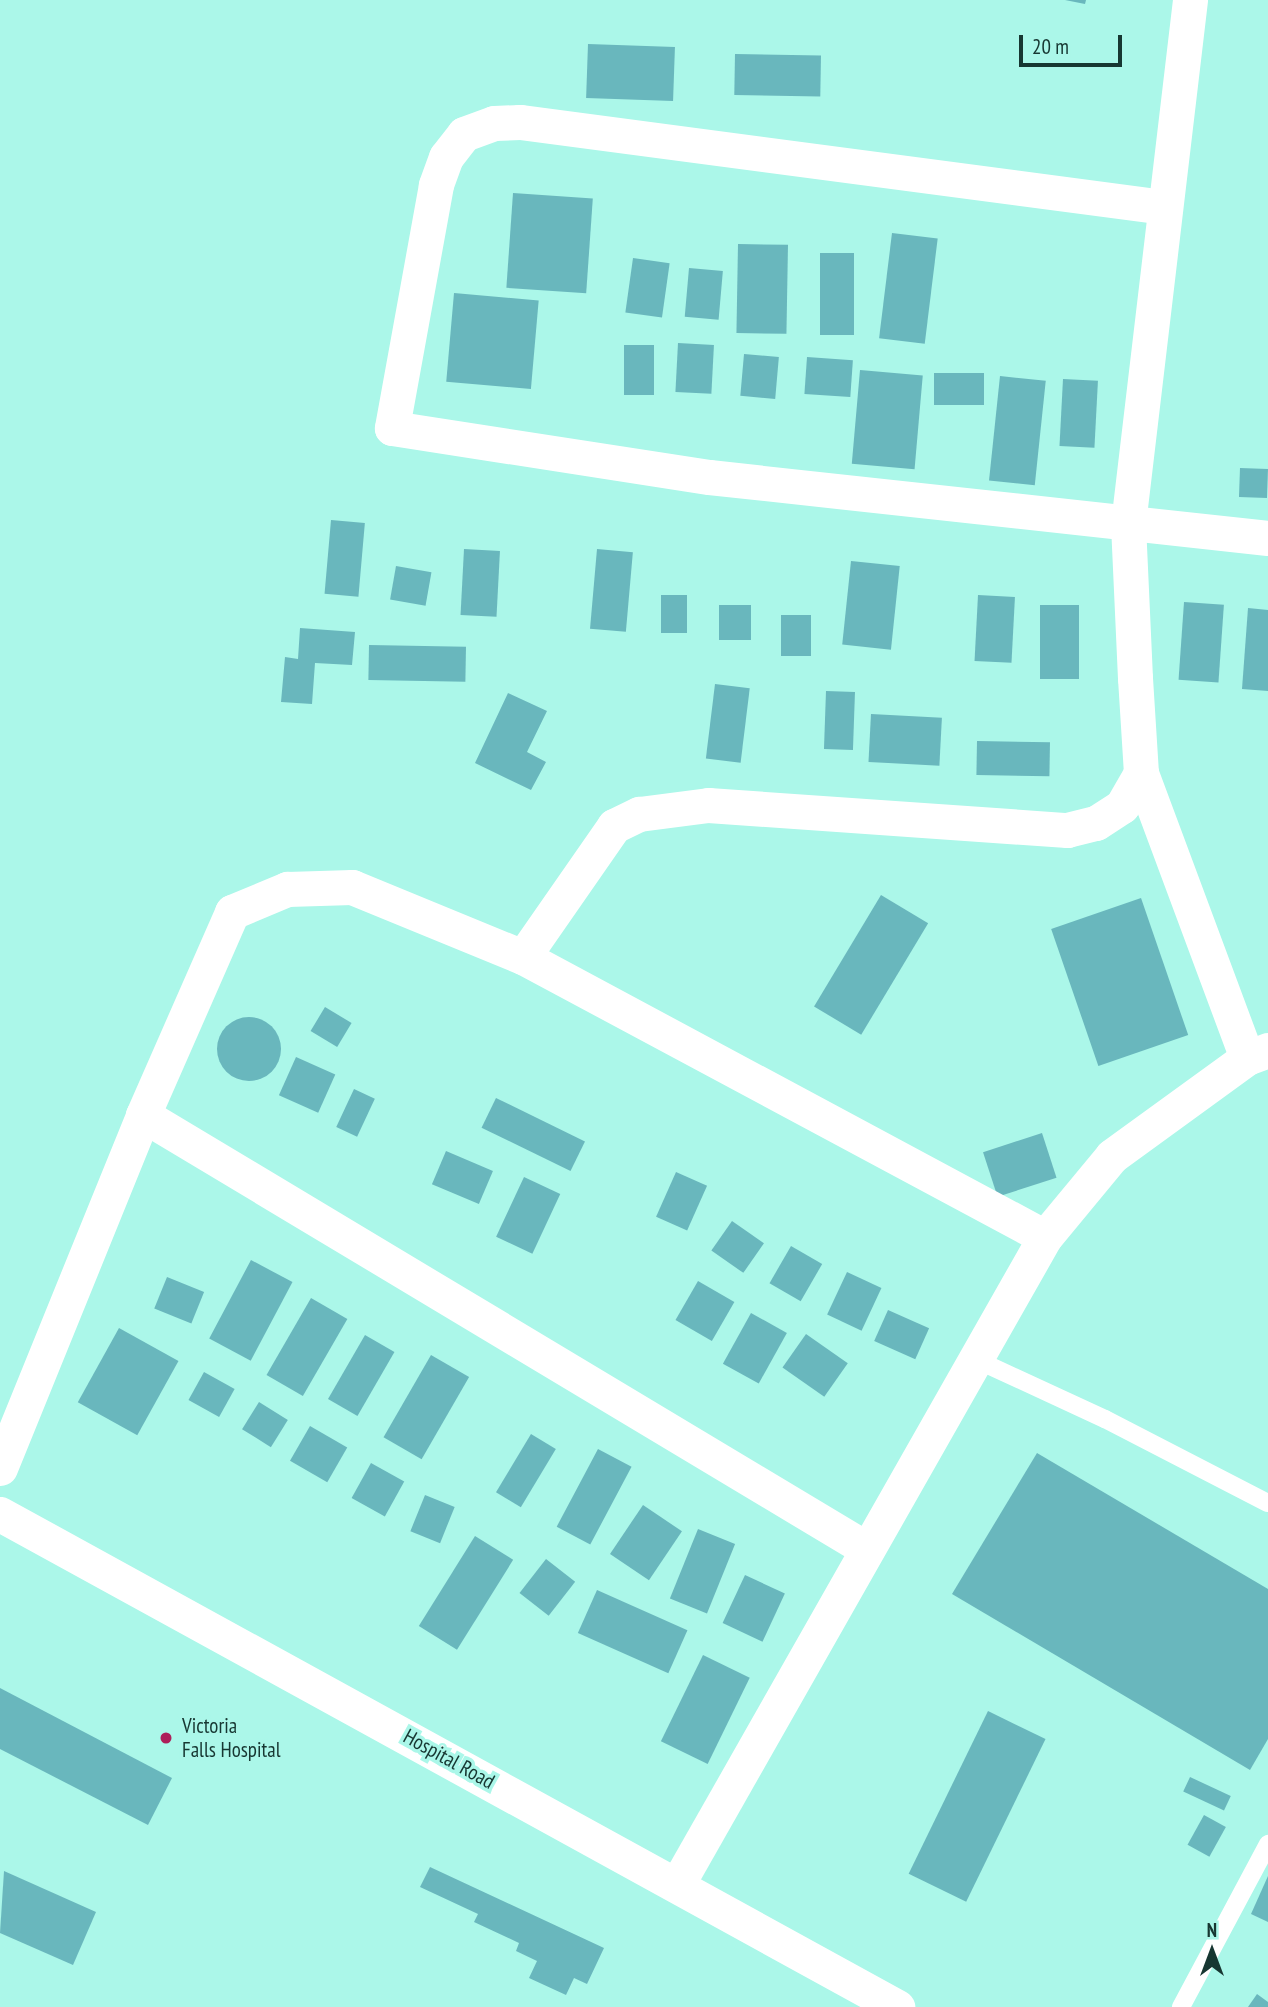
<!DOCTYPE html>
<html>
<head>
<meta charset="utf-8">
<style>
	body { margin:0 }
	#map { position:relative; width:1268px; height:2007px; overflow:hidden; background:#abf7e9; font-family:"PT Sans Narrow",sans-serif }
	div>[style] { position:absolute }
	.building>* { inset:0; background:#69b7bd; transform-origin:0 0 }
	.round { border-radius:50% }
	.lane>* { height:18px; margin:-9px; padding:0 9px; transform-origin:9px; border-radius:9px; background:#fff }
	.street>* { height:35px; margin:-17.5px; padding:0 17.5px; transform-origin:17.5px; border-radius:17.5px; background:#fff }
	.dots>* { width:19px; height:19px; translate:-50% -50%; box-sizing:border-box; border:4px solid #abf7e9; border-radius:50% }
	span { translate:-50% -50%; white-space:nowrap; text-align:center; line-height:1.15; -webkit-text-stroke:7px #abf7e9; paint-order:stroke }
	.poi-label { font-size:21px; color:#173732 }
	.left { translate:0 -50%; text-align:left }
	.street-label { font-size:21px; color:#173732 }
	.north { position:absolute; left:1177px; top:1916px; width:70px; height:70px; -webkit-text-stroke:5px #abf7e9; paint-order:stroke; rotate:0deg; font-size:19px; font-weight:700; line-height:28px; text-align:center; color:#173732 }
	.north::after { content:''; display:block; margin:auto; width:24px; height:32px; background:#173732; clip-path:polygon(50% 0,100% 100%,50% 72%,0 100%) }
	.scale { position:absolute; left:1019px; top:35px; width:103px; height:32px; box-sizing:border-box; border:4px solid #173732; border-top:0; padding-left:9px; font-size:21px; line-height:24px; white-space:nowrap; color:#173732; -webkit-text-stroke:5px #abf7e9; paint-order:stroke }
</style>
</head>
<body>
<div id="map">
	<div class="building">
		<div style="clip-path:polygon(1065px 0,1086px 0,1085px 4px)"></div>
		<div style="left:588px;top:44px;width:87px;height:54px;rotate:2deg"></div>
		<div style="left:735px;top:54px;width:86px;height:41px;rotate:1deg"></div>
		<div style="left:513px;top:193px;width:80px;height:95px;rotate:4deg"></div>
		<div style="left:892px;top:233px;width:46px;height:106px;rotate:7deg"></div>
		<div style="left:738px;top:244px;width:50px;height:89px;rotate:1deg"></div>
		<div style="left:820px;top:253px;width:34px;height:82px"></div>
		<div style="left:633px;top:258px;width:37px;height:55px;rotate:8deg"></div>
		<div style="left:689px;top:268px;width:34px;height:49px;rotate:5deg"></div>
		<div style="left:454px;top:293px;width:85px;height:89px;rotate:5deg"></div>
		<div style="left:678px;top:343px;width:36px;height:49px;rotate:3deg"></div>
		<div style="left:624px;top:345px;width:30px;height:50px"></div>
		<div style="left:744px;top:354px;width:35px;height:42px;rotate:5deg"></div>
		<div style="left:807px;top:357px;width:46px;height:37px;rotate:4deg"></div>
		<div style="left:860px;top:370px;width:63px;height:94px;rotate:5deg"></div>
		<div style="left:934px;top:373px;width:50px;height:32px"></div>
		<div style="left:1000px;top:376px;width:46px;height:105px;rotate:6deg"></div>
		<div style="left:1063px;top:379px;width:35px;height:67px;rotate:3deg"></div>
		<div style="left:1240px;top:468px;width:28px;height:29px;rotate:2deg"></div>
		<div style="left:331px;top:520px;width:34px;height:74px;rotate:5deg"></div>
		<div style="left:464px;top:549px;width:36px;height:66px;rotate:3deg"></div>
		<div style="left:597px;top:549px;width:36px;height:80px;rotate:5deg"></div>
		<div style="left:851px;top:561px;width:49px;height:84px;rotate:6deg"></div>
		<div style="left:396px;top:566px;width:36px;height:34px;rotate:10deg"></div>
		<div style="left:661px;top:595px;width:26px;height:38px"></div>
		<div style="left:978px;top:595px;width:37px;height:66px;rotate:3deg"></div>
		<div style="left:1184px;top:602px;width:40px;height:78px;rotate:4deg"></div>
		<div style="left:719px;top:605px;width:32px;height:35px"></div>
		<div style="left:1040px;top:605px;width:39px;height:74px"></div>
		<div style="clip-path:polygon(1248px 608px,1268px 610px,1268px 691px,1242px 689px)"></div>
		<div style="left:781px;top:615px;width:30px;height:41px"></div>
		<div style="clip-path:polygon(300px 628px,355px 632px,352px 665px,315px 663px,312px 704px,281px 702px,285px 657px,298px 659px)"></div>
		<div style="left:369px;top:645px;width:97px;height:35px;rotate:1deg"></div>
		<div style="left:715px;top:684px;width:35px;height:75px;rotate:7deg"></div>
		<div style="left:826px;top:691px;width:29px;height:58px;rotate:2deg"></div>
		<div style="clip-path:polygon(508px 693px,547px 711px,527px 752px,546px 762px,531px 790px,475px 763px)"></div>
		<div style="left:871px;top:714px;width:71px;height:48px;rotate:3deg"></div>
		<div style="left:977px;top:741px;width:73px;height:34px;rotate:1deg"></div>
		<div style="left:881px;top:895px;width:55px;height:130px;rotate:31deg"></div>
		<div style="left:1141px;top:898px;width:145px;height:95px;rotate:71deg"></div>
		<div style="left:325px;top:1007px;width:31px;height:28px;rotate:31deg"></div>
		<div class="round" style="left:217px;top:1017px;width:64px;height:64px"></div>
		<div style="left:296px;top:1057px;width:43px;height:42px;rotate:24deg"></div>
		<div style="left:354px;top:1089px;width:23px;height:42px;rotate:25deg"></div>
		<div style="left:496px;top:1098px;width:99px;height:33px;rotate:26deg"></div>
		<div style="left:1042px;top:1133px;width:47px;height:62px;rotate:72deg"></div>
		<div style="left:446px;top:1151px;width:51px;height:36px;rotate:23deg"></div>
		<div style="left:676px;top:1172px;width:34px;height:49px;rotate:24deg"></div>
		<div style="left:524px;top:1177px;width:40px;height:66px;rotate:25deg"></div>
		<div style="left:732px;top:1221px;width:39px;height:36px;rotate:35deg"></div>
		<div style="left:791px;top:1246px;width:36px;height:43px;rotate:30deg"></div>
		<div style="left:251px;top:1260px;width:47px;height:89px;rotate:28deg"></div>
		<div style="left:847px;top:1272px;width:38px;height:47px;rotate:25deg"></div>
		<div style="left:167px;top:1277px;width:40px;height:34px;rotate:22deg"></div>
		<div style="left:698px;top:1281px;width:42px;height:45px;rotate:30deg"></div>
		<div style="left:311px;top:1298px;width:42px;height:89px;rotate:30deg"></div>
		<div style="left:888px;top:1310px;width:45px;height:34px;rotate:24deg"></div>
		<div style="left:751px;top:1313px;width:41px;height:58px;rotate:29deg"></div>
		<div style="left:119px;top:1328px;width:68px;height:85px;rotate:29deg"></div>
		<div style="left:806px;top:1334px;width:51px;height:41px;rotate:35deg"></div>
		<div style="left:365px;top:1335px;width:34px;height:74px;rotate:30deg"></div>
		<div style="left:431px;top:1355px;width:44px;height:95px;rotate:30deg"></div>
		<div style="left:204px;top:1372px;width:35px;height:32px;rotate:29deg"></div>
		<div style="left:259px;top:1402px;width:34px;height:32px;rotate:32deg"></div>
		<div style="left:310px;top:1426px;width:43px;height:40px;rotate:30deg"></div>
		<div style="left:531px;top:1434px;width:29px;height:68px;rotate:31deg"></div>
		<div style="left:598px;top:1449px;width:38px;height:88px;rotate:28deg"></div>
		<div style="clip-path:polygon(1037px 1453px,1268px 1589px,1268px 1739px,1250px 1770px,952px 1594px)"></div>
		<div style="left:371px;top:1463px;width:38px;height:40px;rotate:29deg"></div>
		<div style="left:425px;top:1495px;width:32px;height:39px;rotate:22deg"></div>
		<div style="left:643px;top:1505px;width:47px;height:59px;rotate:34deg"></div>
		<div style="left:698px;top:1529px;width:40px;height:75px;rotate:22deg"></div>
		<div style="left:475px;top:1536px;width:45px;height:106px;rotate:32deg"></div>
		<div style="left:546px;top:1559px;width:37px;height:43px;rotate:38deg"></div>
		<div style="left:745px;top:1575px;width:44px;height:53px;rotate:25deg"></div>
		<div style="left:597px;top:1590px;width:99px;height:47px;rotate:24deg"></div>
		<div style="left:703px;top:1655px;width:52px;height:96px;rotate:26deg"></div>
		<div style="clip-path:polygon(0 1688px,172px 1778px,148px 1825px,0 1749px)"></div>
		<div style="left:988px;top:1711px;width:64px;height:181px;rotate:26deg"></div>
		<div style="left:1190px;top:1777px;width:45px;height:16px;rotate:25deg"></div>
		<div style="left:1204px;top:1815px;width:25px;height:34px;rotate:29deg"></div>
		<div style="clip-path:polygon(430px 1867px,604px 1948px,587px 1984px,574px 1978px,566px 1995px,529px 1978px,537px 1961px,516px 1951px,519px 1943px,474px 1922px,478px 1914px,420px 1887px)"></div>
		<div style="clip-path:polygon(4px 1871px,96px 1912px,73px 1965px,0 1933px)"></div>
		<div style="clip-path:polygon(1268px 1876px,1268px 1922px,1251px 1914px)"></div>
		<div style="clip-path:polygon(1257px 1994px,1268px 2002px,1268px 2007px,1248px 2007px)"></div>
	</div>
	<div class="lane">
		<div style="left:975px;top:1359px;width:143px;rotate:24.8deg"></div>
		<div style="left:1105px;top:1419px;width:183px;rotate:27.3deg"></div>
		<div style="left:1181px;top:2007px;width:185px;rotate:-61.9deg"></div>
	</div>
	<div class="street">
		<div style="left:1190px;top:0;width:528px;rotate:96.75deg"></div>
		<div style="left:1128px;top:524px;width:154px;rotate:87.4deg"></div>
		<div style="left:1135px;top:678px;width:95px;rotate:86.4deg"></div>
		<div style="left:1141px;top:773px;width:304px;rotate:69.6deg"></div>
		<div style="left:1164px;top:207px;width:650px;rotate:-172.48deg"></div>
		<div style="left:520px;top:122px;width:26px;rotate:178deg"></div>
		<div style="left:494px;top:123px;width:32px;rotate:160deg"></div>
		<div style="left:464px;top:134px;width:29px;rotate:128deg"></div>
		<div style="left:446px;top:157px;width:30px;rotate:110deg"></div>
		<div style="left:436px;top:185px;width:247px;rotate:100.3deg"></div>
		<div style="left:392px;top:428px;width:321px;rotate:8.8deg"></div>
		<div style="left:709px;top:477px;width:562px;rotate:6.23deg"></div>
		<div style="left:523px;top:957px;width:160px;rotate:-55.2deg"></div>
		<div style="left:614px;top:826px;width:28px;rotate:-26deg"></div>
		<div style="left:639px;top:814px;width:70px;rotate:-7.4deg"></div>
		<div style="left:708px;top:805px;width:360px;rotate:4deg"></div>
		<div style="left:1067px;top:830px;width:30px;rotate:-14deg"></div>
		<div style="left:1096px;top:823px;width:31px;rotate:-33deg"></div>
		<div style="left:1122px;top:806px;width:38px;rotate:-60deg"></div>
		<div style="left:143px;top:1115px;width:842px;rotate:30.95deg"></div>
		<div style="left:0;top:1468px;width:381px;rotate:-67.9deg"></div>
		<div style="left:143px;top:1115px;width:222px;rotate:-66.3deg"></div>
		<div style="left:232px;top:912px;width:60px;rotate:-22.7deg"></div>
		<div style="left:287px;top:889px;width:65px;rotate:-1.8deg"></div>
		<div style="left:352px;top:887px;width:185px;rotate:22.3deg"></div>
		<div style="left:523px;top:957px;width:592px;rotate:28.21deg"></div>
		<div style="left:0;top:1514px;width:1024px;rotate:28.79deg"></div>
		<div style="left:678px;top:1883px;width:743px;rotate:-60.4deg"></div>
		<div style="left:1045px;top:1237px;width:105px;rotate:-50.4deg"></div>
		<div style="left:1112px;top:1156px;width:167px;rotate:-36deg"></div>
		<div style="left:1247px;top:1058px;width:22px;rotate:-21deg"></div>
	</div>
	<div class="dots">
		<div style="left:166px;top:1738px;background:#ad1f5a"></div>
	</div>
	<div class="poi-label">
		<span class="left" style="left:182px;top:1738px">Victoria<br>Falls Hospital</span>
	</div>
	<div class="street-label">
		<span style="left:449px;top:1759px;rotate:29deg">Hospital Road</span>
	</div>
	<div class="north">N</div>
	<div class="scale">20 m</div>
</div>
</body>
</html>
